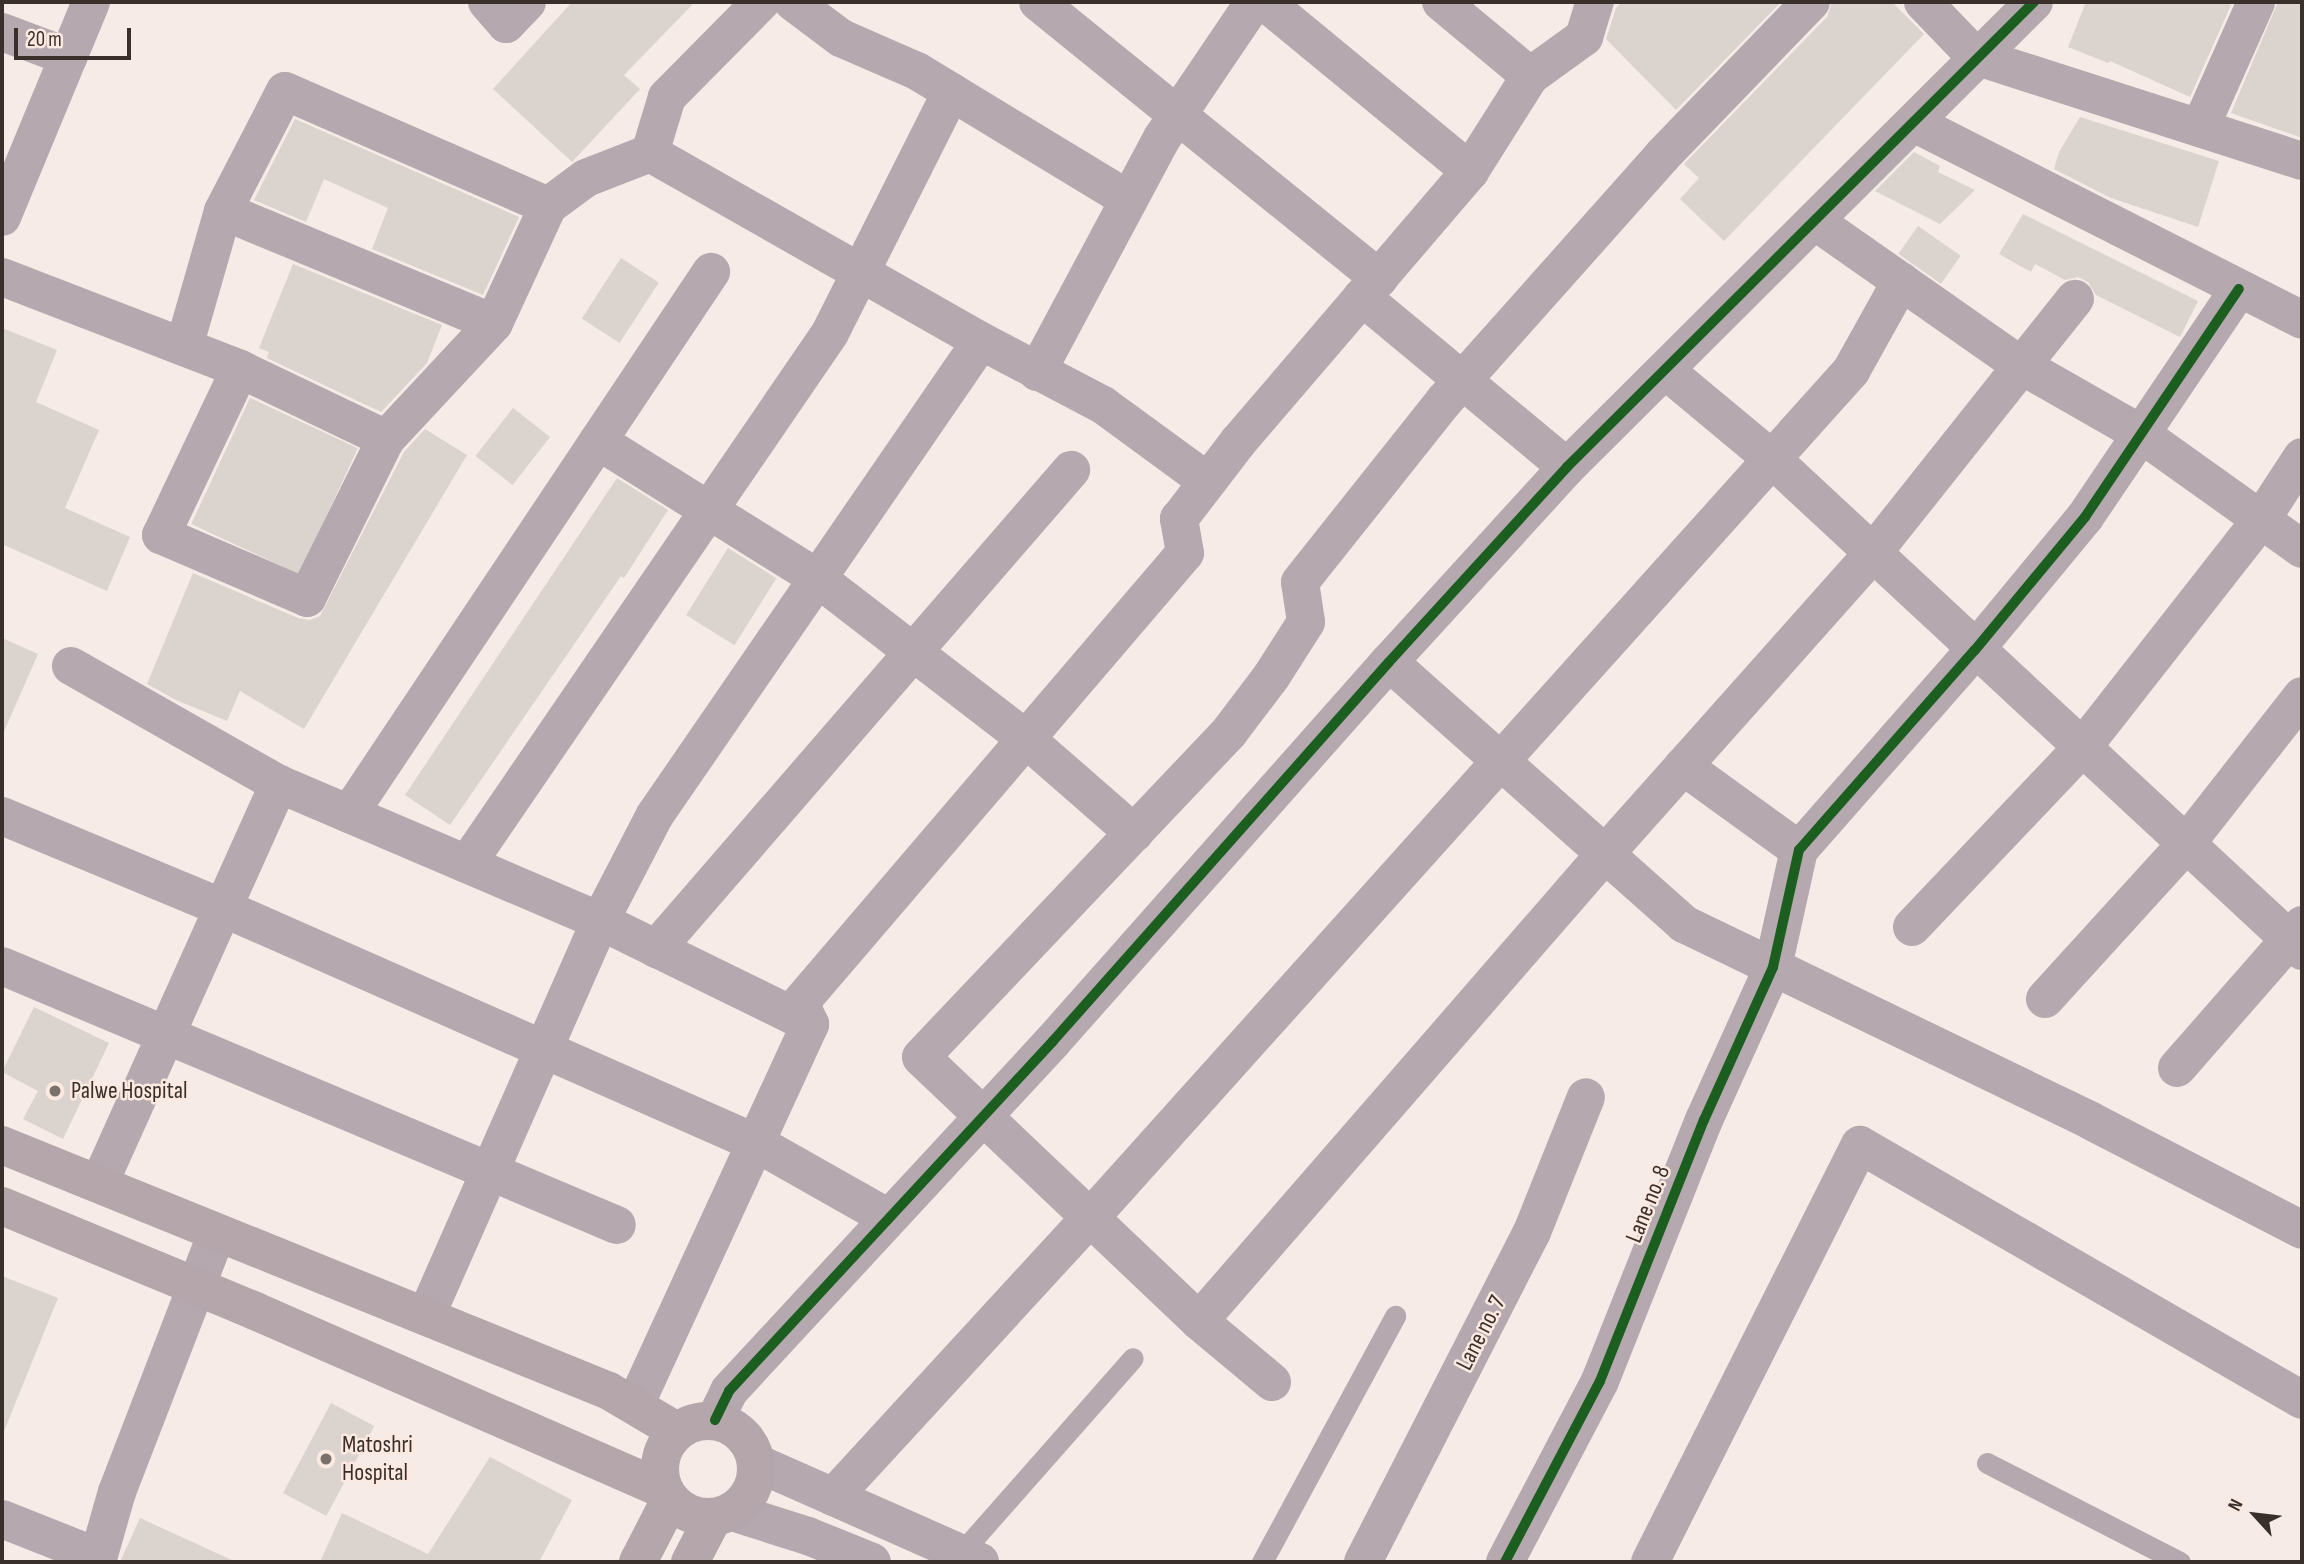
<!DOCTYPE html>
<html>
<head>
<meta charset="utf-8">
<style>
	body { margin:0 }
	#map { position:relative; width:2304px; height:1564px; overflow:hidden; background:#f6ebe6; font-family:"Sofia Sans Condensed",sans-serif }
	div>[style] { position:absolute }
	.building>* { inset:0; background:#dbd3cd; transform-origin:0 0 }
	.service>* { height:21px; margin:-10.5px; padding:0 10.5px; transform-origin:10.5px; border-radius:10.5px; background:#b5a8af }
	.minor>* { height:38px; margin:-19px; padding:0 19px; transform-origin:19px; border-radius:19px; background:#b5a8af }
	.tertiary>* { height:38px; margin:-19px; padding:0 19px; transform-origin:19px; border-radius:19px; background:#b5a8af }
	.secondary>* { height:38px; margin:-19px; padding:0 19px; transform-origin:19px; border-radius:19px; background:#b5a6ac }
	.secondary>.ring { margin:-19px; padding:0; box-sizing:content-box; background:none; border:38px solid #b5a6ac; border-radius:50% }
	.cycleway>* { height:10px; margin:-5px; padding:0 5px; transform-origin:5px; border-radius:5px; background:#1b5e20 }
	.dots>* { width:19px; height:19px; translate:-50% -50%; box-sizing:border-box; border:4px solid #fce9e0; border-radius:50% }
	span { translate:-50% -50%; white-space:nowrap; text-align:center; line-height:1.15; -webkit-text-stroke:5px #fce9e0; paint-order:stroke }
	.poi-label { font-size:24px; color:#39302b }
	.left { translate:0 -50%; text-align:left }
	.street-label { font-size:24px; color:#39302b }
	.frame { position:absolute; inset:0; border:4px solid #39302b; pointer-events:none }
	.north { position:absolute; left:2220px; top:1480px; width:70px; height:70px; -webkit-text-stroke:5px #fce9e0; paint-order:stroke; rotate:297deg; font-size:19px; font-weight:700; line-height:28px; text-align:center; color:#39302b }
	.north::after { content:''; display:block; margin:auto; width:24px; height:32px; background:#39302b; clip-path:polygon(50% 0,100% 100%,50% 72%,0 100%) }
	.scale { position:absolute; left:14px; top:28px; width:117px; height:32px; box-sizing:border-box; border:4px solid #39302b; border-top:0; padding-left:9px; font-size:21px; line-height:24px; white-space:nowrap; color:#39302b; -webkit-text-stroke:5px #fce9e0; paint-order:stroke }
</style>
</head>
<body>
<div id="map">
	<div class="building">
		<div style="clip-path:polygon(572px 2px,695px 2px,624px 75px,640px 89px,572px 162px,493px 89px)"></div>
		<div style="clip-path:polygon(1622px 2px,1781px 2px,1676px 110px,1606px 39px,1616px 8px)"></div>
		<div style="clip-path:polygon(1832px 2px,1892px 2px,1924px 34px,1724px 241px,1680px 199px,1699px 178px,1684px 164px,1827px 17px)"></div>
		<div style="clip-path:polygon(2086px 2px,2223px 2px,2231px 5px,2190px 97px,2110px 61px,2108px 63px,2068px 47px)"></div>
		<div style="clip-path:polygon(2278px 2px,2302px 2px,2302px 138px,2231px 113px)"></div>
		<div style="clip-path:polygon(2080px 117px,2219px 161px,2198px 227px,2111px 198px,2054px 169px,2059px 152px)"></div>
		<div style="clip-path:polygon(295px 119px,519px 217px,483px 295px,372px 249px,388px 208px,324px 179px,306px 222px,254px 200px)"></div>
		<div style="clip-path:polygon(1914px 152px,1940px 166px,1938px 172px,1975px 190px,1940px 224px,1875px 191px)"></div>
		<div style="clip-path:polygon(2023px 214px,2198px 301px,2180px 337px,2096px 295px,2088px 282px,2078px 277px,2065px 280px,2035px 264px,2031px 272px,1999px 254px)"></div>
		<div style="left:1918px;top:226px;width:52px;height:34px;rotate:35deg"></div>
		<div style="left:621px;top:258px;width:45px;height:72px;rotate:33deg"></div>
		<div style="clip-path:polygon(293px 264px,442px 325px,427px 363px,381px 412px,267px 358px,269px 352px,259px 348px)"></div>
		<div style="clip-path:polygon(2px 328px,57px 350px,36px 402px,99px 430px,65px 508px,130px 537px,107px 591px,2px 544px)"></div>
		<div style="left:250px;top:398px;width:119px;height:139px;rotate:25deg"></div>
		<div style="left:513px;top:408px;width:47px;height:61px;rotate:38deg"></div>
		<div style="clip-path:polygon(425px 429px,467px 455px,304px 729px,240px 691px,227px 721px,176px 700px,147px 684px,193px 573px,298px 618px,310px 620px,320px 616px,404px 452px)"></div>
		<div style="clip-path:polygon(617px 478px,668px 510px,624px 578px,621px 576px,450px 825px,405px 795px)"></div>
		<div style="left:728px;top:548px;width:57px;height:79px;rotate:32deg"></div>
		<div style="clip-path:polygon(2px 638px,38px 654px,2px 736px)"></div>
		<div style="clip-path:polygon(34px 1007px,109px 1043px,63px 1139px,23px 1119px,38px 1091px,2px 1072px)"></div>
		<div style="clip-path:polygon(2px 1276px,58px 1298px,2px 1436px)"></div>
		<div style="left:331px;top:1403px;width:49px;height:102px;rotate:28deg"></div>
		<div style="clip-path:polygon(490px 1457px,572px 1500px,539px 1562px,320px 1562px,342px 1513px,428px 1554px)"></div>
		<div style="clip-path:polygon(140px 1518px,236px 1562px,120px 1562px)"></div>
	</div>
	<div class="service">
		<div style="left:1987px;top:1463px;width:217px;rotate:27.2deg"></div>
		<div style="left:960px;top:1554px;width:261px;rotate:-48.6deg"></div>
		<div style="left:1262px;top:1562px;width:280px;rotate:-61.6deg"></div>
	</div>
	<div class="minor">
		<div style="left:487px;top:2px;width:29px;rotate:49deg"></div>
		<div style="left:506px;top:24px;width:30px;rotate:-46deg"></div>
		<div style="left:761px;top:2px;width:134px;rotate:134.7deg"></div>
		<div style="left:667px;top:97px;width:59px;rotate:106.9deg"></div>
		<div style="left:650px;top:153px;width:381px;rotate:29.6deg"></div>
		<div style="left:981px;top:341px;width:138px;rotate:27.7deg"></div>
		<div style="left:1103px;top:405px;width:129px;rotate:36.2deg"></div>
		<div style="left:793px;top:2px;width:60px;rotate:36.9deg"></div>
		<div style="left:841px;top:38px;width:83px;rotate:23.5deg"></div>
		<div style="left:917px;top:71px;width:248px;rotate:31.3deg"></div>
		<div style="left:1038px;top:2px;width:439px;rotate:39deg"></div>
		<div style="left:1265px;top:2px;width:266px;rotate:39.5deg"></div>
		<div style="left:1441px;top:2px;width:116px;rotate:39.7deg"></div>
		<div style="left:1923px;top:2px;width:75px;rotate:46.1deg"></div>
		<div style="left:1975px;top:56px;width:343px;rotate:17.8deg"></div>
		<div style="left:2px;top:32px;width:71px;rotate:20.7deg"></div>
		<div style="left:1914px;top:123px;width:435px;rotate:26.9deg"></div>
		<div style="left:2200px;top:128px;width:138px;rotate:-66deg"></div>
		<div style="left:223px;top:211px;width:293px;rotate:22.5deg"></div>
		<div style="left:2px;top:217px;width:233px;rotate:-67.5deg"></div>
		<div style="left:1816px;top:222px;width:251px;rotate:35deg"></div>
		<div style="left:2022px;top:366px;width:137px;rotate:29.7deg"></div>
		<div style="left:2141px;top:434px;width:198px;rotate:35.5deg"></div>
		<div style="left:2px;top:277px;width:255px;rotate:21.1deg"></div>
		<div style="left:240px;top:369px;width:162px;rotate:25.6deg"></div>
		<div style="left:1362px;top:297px;width:266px;rotate:39.7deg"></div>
		<div style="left:184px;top:347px;width:141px;rotate:-74deg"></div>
		<div style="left:223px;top:211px;width:135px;rotate:-62.7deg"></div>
		<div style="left:285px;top:91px;width:287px;rotate:23.6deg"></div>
		<div style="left:240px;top:369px;width:184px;rotate:115.4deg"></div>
		<div style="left:161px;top:535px;width:159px;rotate:23.3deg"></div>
		<div style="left:307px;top:598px;width:178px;rotate:-63.6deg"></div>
		<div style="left:386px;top:439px;width:158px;rotate:-47deg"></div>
		<div style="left:494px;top:323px;width:129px;rotate:-65.2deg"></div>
		<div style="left:548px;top:206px;width:47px;rotate:-36.4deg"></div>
		<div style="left:586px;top:178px;width:69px;rotate:-21.3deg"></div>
		<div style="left:1665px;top:370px;width:139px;rotate:39.8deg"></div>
		<div style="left:1772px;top:459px;width:723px;rotate:42.87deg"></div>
		<div style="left:1037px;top:372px;width:265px;rotate:-61.9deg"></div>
		<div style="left:1162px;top:138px;width:164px;rotate:-55.9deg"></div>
		<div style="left:598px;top:441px;width:258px;rotate:32deg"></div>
		<div style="left:817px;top:578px;width:262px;rotate:37.6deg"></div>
		<div style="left:1025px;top:738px;width:145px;rotate:41.1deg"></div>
		<div style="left:1389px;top:662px;width:395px;rotate:41.6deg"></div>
		<div style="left:1684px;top:924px;width:452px;rotate:25.8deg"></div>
		<div style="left:2091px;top:1121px;width:237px;rotate:27.3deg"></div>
		<div style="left:71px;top:666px;width:239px;rotate:29.6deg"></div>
		<div style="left:279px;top:784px;width:349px;rotate:23.1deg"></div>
		<div style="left:600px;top:921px;width:234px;rotate:26.1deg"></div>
		<div style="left:1683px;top:766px;width:143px;rotate:35.9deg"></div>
		<div style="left:349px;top:814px;width:652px;rotate:-56.26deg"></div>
		<div style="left:2px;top:816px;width:237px;rotate:22.6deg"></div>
		<div style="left:221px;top:907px;width:585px;rotate:23.8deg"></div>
		<div style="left:756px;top:1143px;width:150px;rotate:29.5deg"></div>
		<div style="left:467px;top:864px;width:643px;rotate:-55.64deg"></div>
		<div style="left:830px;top:333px;width:270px;rotate:-63.3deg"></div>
		<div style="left:1912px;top:927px;width:247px;rotate:-46.5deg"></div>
		<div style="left:2082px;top:748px;width:290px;rotate:-51.9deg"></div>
		<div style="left:2261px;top:520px;width:75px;rotate:-56.9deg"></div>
		<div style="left:656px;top:949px;width:634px;rotate:-49.09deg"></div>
		<div style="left:2px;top:966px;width:667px;rotate:22.84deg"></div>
		<div style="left:2045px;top:999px;width:210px;rotate:-47.7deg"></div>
		<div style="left:2186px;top:844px;width:188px;rotate:-51.9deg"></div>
		<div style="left:2177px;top:1068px;width:190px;rotate:-48.8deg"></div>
		<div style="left:99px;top:1184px;width:439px;rotate:-65.8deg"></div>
		<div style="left:426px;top:1316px;width:432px;rotate:-66.2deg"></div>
		<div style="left:600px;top:921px;width:119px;rotate:-62.6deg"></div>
		<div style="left:655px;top:815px;width:575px;rotate:-55.48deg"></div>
		<div style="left:1199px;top:1321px;width:383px;rotate:-136.5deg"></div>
		<div style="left:921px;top:1057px;width:449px;rotate:-46.5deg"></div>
		<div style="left:1230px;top:731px;width:68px;rotate:-52.8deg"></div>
		<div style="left:1271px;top:677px;width:65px;rotate:-57.5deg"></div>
		<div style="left:1306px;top:622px;width:40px;rotate:-98.5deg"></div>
		<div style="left:1300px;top:582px;width:231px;rotate:-51.5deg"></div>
		<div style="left:1444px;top:401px;width:329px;rotate:-48.3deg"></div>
		<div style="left:1663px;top:155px;width:213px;rotate:-46deg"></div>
		<div style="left:1272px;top:1382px;width:95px;rotate:-140.1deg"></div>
		<div style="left:1199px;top:1321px;width:619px;rotate:-49deg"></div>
		<div style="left:1605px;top:854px;width:402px;rotate:-48.3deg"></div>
		<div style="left:1872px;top:554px;width:326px;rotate:-51.5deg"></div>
		<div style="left:635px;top:1405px;width:419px;rotate:-65.3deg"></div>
		<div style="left:810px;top:1024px;width:23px;rotate:-115deg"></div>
		<div style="left:800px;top:1003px;width:592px;rotate:-49.45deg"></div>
		<div style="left:1185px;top:553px;width:35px;rotate:-100deg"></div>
		<div style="left:1179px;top:519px;width:97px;rotate:-52.5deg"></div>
		<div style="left:1238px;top:442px;width:357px;rotate:-49.4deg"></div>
		<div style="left:1470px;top:171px;width:112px;rotate:-57.7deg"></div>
		<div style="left:1530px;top:76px;width:67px;rotate:-35.8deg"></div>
		<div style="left:1584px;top:37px;width:37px;rotate:-73deg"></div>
		<div style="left:757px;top:1463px;width:244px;rotate:23.9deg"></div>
		<div style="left:833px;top:1497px;width:379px;rotate:-47.4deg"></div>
		<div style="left:1090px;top:1218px;width:1139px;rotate:-48.06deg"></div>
		<div style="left:1851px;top:371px;width:103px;rotate:-60.9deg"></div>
		<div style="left:732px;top:1512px;width:80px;rotate:17.5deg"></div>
		<div style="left:808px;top:1536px;width:69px;rotate:22.1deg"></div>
		<div style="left:2px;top:1519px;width:103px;rotate:21.6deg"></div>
		<div style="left:97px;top:1562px;width:73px;rotate:-74.1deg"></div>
		<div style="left:117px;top:1492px;width:278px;rotate:-68.9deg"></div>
		<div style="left:1363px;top:1562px;width:371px;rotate:-62.9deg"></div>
		<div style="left:1532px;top:1232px;width:145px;rotate:-68.2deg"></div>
		<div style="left:1505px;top:1562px;width:204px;rotate:-62.3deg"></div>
		<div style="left:1600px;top:1381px;width:281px;rotate:-68.3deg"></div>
		<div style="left:1704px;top:1120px;width:168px;rotate:-65.7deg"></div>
		<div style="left:1773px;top:967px;width:120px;rotate:-77.5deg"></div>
		<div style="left:1799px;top:850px;width:266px;rotate:-48.7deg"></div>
		<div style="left:1975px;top:650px;width:173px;rotate:-50.4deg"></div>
		<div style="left:2085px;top:517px;width:275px;rotate:-56deg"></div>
		<div style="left:1650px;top:1562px;width:467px;rotate:-63.3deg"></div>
		<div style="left:1860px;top:1145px;width:510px;rotate:29.98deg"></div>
	</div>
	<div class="tertiary">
		<div style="left:715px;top:1420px;width:32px;rotate:-64deg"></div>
		<div style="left:729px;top:1391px;width:477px;rotate:-47.2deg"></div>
		<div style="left:1053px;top:1041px;width:506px;rotate:-48.44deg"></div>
		<div style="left:1389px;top:662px;width:264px;rotate:-47.6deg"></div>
		<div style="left:1567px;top:467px;width:659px;rotate:-44.88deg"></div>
	</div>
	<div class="secondary">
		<div style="left:2px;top:1145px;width:655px;rotate:22.06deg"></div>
		<div style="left:609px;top:1391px;width:79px;rotate:30.5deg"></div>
		<div style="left:2px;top:1206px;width:274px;rotate:22.5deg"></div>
		<div style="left:255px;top:1311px;width:446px;rotate:23.6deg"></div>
		<div class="ring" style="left:660px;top:1421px;width:58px;height:58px"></div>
		<div style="left:638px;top:1562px;width:70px;rotate:-62.7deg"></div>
		<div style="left:690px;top:1562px;width:50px;rotate:-62.4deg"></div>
	</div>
	<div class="cycleway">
		<div style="left:715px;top:1420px;width:32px;rotate:-64deg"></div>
		<div style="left:729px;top:1391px;width:477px;rotate:-47.2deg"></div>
		<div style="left:1053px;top:1041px;width:506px;rotate:-48.44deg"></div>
		<div style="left:1389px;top:662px;width:264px;rotate:-47.6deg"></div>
		<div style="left:1567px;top:467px;width:659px;rotate:-44.88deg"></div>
		<div style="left:1505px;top:1562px;width:204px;rotate:-62.3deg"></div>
		<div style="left:1600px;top:1381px;width:281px;rotate:-68.3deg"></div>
		<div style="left:1704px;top:1120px;width:168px;rotate:-65.7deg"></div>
		<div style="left:1773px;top:967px;width:120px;rotate:-77.5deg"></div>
		<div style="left:1799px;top:850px;width:266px;rotate:-48.7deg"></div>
		<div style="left:1975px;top:650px;width:173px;rotate:-50.4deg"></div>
		<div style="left:2085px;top:517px;width:275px;rotate:-56deg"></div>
	</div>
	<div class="dots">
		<div style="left:55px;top:1091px;background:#7b716c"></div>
		<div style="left:326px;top:1459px;background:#7b716c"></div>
	</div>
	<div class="poi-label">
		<span class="left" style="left:71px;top:1091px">Palwe Hospital</span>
		<span class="left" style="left:342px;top:1459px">Matoshri<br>Hospital</span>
	</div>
	<div class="street-label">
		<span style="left:1648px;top:1204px;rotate:-68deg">Lane no. 8</span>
		<span style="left:1481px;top:1333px;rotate:-63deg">Lane no. 7</span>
	</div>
	<div class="frame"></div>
	<div class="north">N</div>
	<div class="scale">20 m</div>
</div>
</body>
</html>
